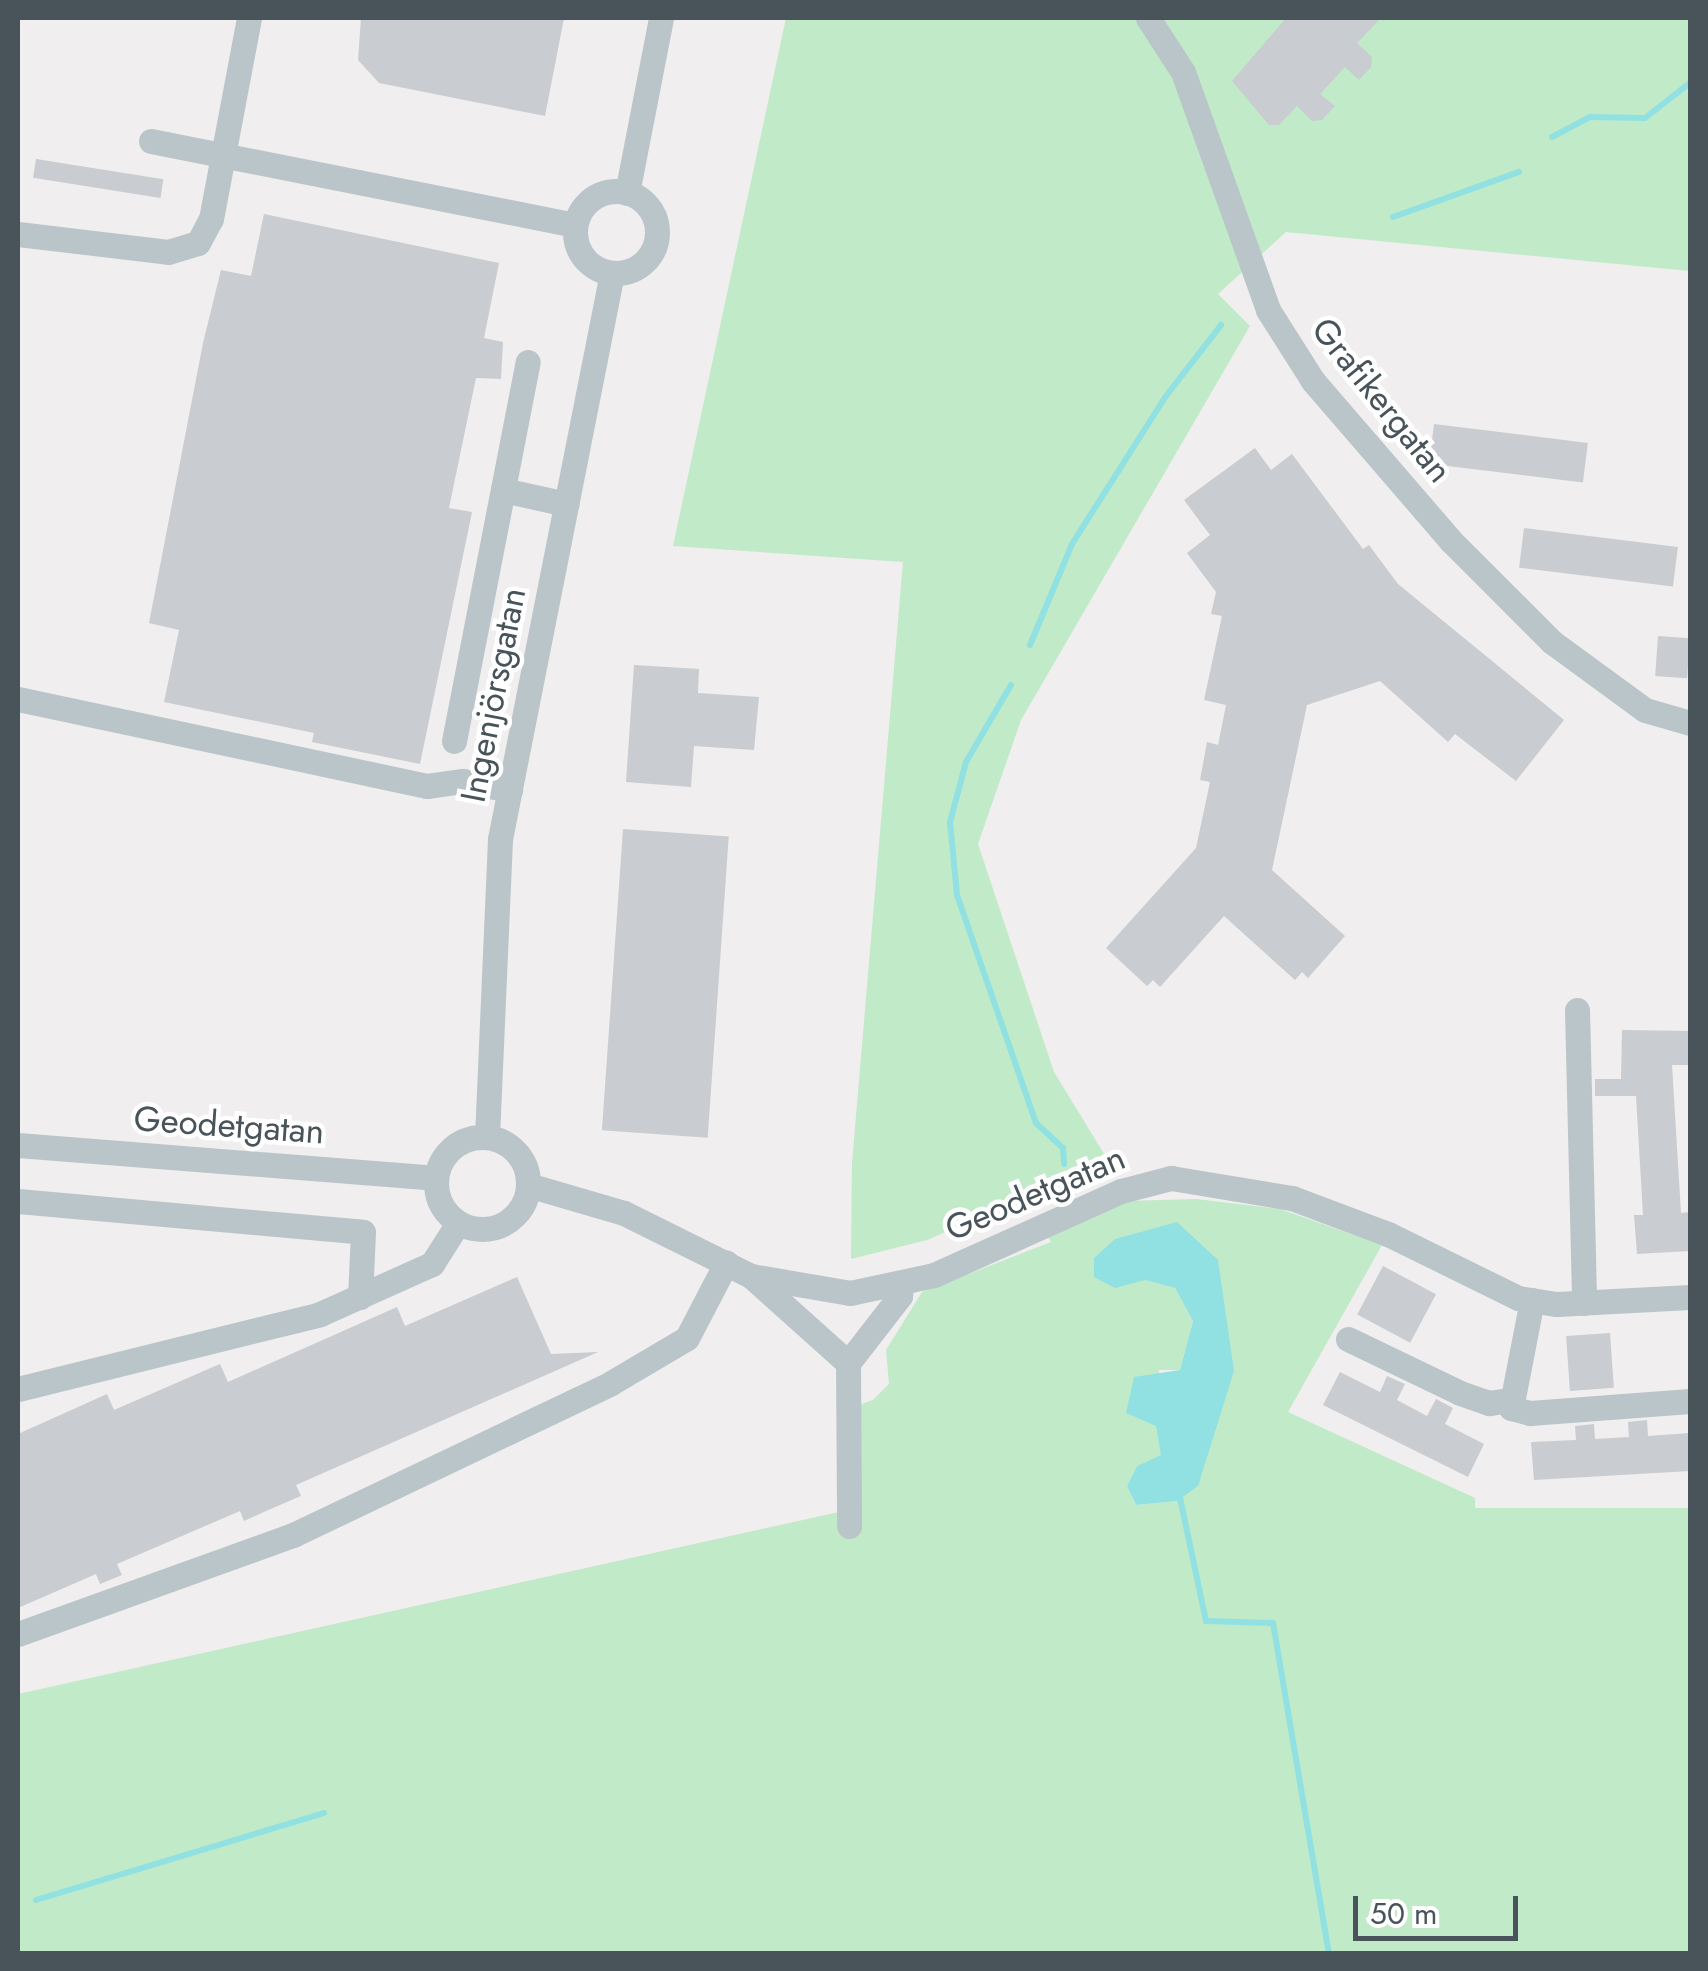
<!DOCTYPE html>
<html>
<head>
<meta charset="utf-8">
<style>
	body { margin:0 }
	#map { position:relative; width:1708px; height:1971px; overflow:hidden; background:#f0eeee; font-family:Jost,sans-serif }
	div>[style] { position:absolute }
	.green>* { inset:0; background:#c0eac8 }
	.water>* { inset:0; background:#91e1e2 }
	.stream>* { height:6px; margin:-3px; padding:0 3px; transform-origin:3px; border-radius:3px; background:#91e1e2 }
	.building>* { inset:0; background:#c9ccd0; transform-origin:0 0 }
	.minor>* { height:25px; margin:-12.5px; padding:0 12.5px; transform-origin:12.5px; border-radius:12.5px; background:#bac5c9 }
	.minor>.ring { margin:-12.5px; padding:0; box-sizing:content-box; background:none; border:25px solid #bac5c9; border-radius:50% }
	span { translate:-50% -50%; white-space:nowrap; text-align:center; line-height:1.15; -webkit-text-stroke:9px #fff; paint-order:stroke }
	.street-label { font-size:35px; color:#485459 }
	.frame { position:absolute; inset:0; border:20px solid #485459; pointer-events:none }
	.scale { position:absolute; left:1353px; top:1896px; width:165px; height:45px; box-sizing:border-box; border:5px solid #485459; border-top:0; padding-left:12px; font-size:30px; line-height:35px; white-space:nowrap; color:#485459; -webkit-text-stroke:8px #fff; paint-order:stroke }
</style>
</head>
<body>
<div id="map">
	<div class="green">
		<div style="clip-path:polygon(786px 18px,1690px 18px,1690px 271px,1286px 232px,1218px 294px,1250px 326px,1021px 720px,978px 844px,1054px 1072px,1109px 1162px,927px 1240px,851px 1259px,852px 1163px,903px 562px,673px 546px)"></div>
		<div style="clip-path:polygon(evenodd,1196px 1199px,1280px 1209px,1382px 1245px,1288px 1412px,1475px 1498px,1475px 1508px,1690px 1508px,1690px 1953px,18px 1953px,18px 1694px,848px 1510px,848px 1409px,873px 1400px,889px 1384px,886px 1350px,922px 1292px,1051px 1242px,1045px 1232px,1125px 1201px,1196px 1199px,1218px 1260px,1177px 1501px,1136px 1505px,1127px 1486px,1137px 1466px,1161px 1456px,1159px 1370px,1180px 1370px,1193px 1321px,1175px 1288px,1145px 1280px,1218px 1260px)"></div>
	</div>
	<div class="water">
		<div style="clip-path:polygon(1177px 1222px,1218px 1260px,1234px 1371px,1198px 1486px,1177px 1501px,1136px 1505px,1127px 1486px,1137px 1466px,1161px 1455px,1156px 1426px,1126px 1413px,1134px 1377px,1180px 1370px,1193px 1321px,1175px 1288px,1145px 1280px,1115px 1288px,1094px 1277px,1094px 1258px,1115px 1239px)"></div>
	</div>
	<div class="stream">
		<div style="left:1552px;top:137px;width:43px;rotate:-27.8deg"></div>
		<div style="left:1590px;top:117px;width:55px;rotate:1deg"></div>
		<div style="left:1645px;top:118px;width:57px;rotate:-37.9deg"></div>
		<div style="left:1393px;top:217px;width:134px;rotate:-19.7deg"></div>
		<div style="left:1030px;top:645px;width:109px;rotate:-67.4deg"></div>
		<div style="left:1072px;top:544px;width:175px;rotate:-57.6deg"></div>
		<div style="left:1166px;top:396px;width:90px;rotate:-52.2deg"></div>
		<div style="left:1011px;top:685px;width:89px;rotate:120.3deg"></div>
		<div style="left:966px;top:762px;width:62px;rotate:104.9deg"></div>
		<div style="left:950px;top:822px;width:73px;rotate:84.5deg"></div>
		<div style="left:957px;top:895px;width:241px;rotate:70.9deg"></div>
		<div style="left:1036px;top:1123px;width:37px;rotate:43deg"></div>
		<div style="left:1063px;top:1148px;width:16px;rotate:86deg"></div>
		<div style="left:1179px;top:1493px;width:131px;rotate:78.1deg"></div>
		<div style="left:1206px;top:1621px;width:67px;rotate:1.7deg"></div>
		<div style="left:1273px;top:1623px;width:336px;rotate:80.4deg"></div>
		<div style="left:36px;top:1900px;width:301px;rotate:-16.8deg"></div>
	</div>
	<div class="building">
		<div style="clip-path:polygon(361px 18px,564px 18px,545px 116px,379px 83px,358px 60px)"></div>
		<div style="clip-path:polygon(1286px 18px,1381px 18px,1357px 43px,1372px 57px,1371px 67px,1359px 80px,1345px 67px,1320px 94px,1335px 106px,1322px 120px,1312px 121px,1297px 106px,1279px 125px,1269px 125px,1232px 81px)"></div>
		<div style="left:36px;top:159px;width:129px;height:19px;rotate:9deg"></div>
		<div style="clip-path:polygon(264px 214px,499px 263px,484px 338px,503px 342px,501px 379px,476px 378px,449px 508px,472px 512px,420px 764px,312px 742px,314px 733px,164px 702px,179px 630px,149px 623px,203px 343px,221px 270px,251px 276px)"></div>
		<div style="left:1434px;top:424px;width:155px;height:40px;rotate:7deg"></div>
		<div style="clip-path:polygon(1255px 448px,1271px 470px,1292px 454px,1363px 549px,1369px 545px,1398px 584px,1564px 720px,1516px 781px,1455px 734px,1448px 742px,1380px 681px,1307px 705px,1272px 870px,1345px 936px,1308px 978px,1302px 972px,1295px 980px,1224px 916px,1160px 987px,1153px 980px,1147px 986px,1106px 948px,1196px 848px,1210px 782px,1200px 780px,1207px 742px,1218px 745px,1226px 705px,1204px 700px,1222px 616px,1211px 614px,1216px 592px,1187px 553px,1210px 535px,1184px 500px)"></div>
		<div style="left:1524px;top:528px;width:155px;height:40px;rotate:7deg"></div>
		<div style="left:1658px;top:636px;width:32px;height:40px;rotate:4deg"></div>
		<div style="clip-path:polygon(634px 665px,699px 669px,698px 693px,759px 697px,754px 750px,694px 746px,691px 787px,626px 782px)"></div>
		<div style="left:623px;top:829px;width:106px;height:302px;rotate:4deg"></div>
		<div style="clip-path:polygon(1622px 1030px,1690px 1031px,1690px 1065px,1672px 1065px,1681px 1213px,1690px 1212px,1690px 1251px,1637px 1254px,1634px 1215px,1643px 1215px,1636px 1096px,1595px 1096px,1595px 1079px,1621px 1079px)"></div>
		<div style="left:1383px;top:1266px;width:60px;height:55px;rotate:28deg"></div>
		<div style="clip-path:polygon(517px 1277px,551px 1354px,598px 1352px,296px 1485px,301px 1496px,266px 1511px,244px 1521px,240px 1511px,117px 1564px,122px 1575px,100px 1584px,96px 1574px,18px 1608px,18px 1434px,107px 1394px,114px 1410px,220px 1364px,228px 1382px,397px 1307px,405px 1326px)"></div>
		<div style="left:1610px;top:1333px;width:55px;height:44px;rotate:86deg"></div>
		<div style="clip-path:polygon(1340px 1372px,1380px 1392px,1387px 1376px,1405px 1384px,1397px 1400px,1427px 1416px,1436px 1399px,1453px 1408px,1445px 1424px,1484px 1444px,1468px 1477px,1323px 1405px)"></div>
		<div style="clip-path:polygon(1647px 1420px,1648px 1436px,1690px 1433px,1690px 1471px,1534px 1480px,1531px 1442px,1576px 1440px,1575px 1426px,1594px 1424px,1595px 1439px,1629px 1437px,1628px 1422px)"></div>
	</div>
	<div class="minor">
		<div style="left:1148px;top:18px;width:64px;rotate:57.1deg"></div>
		<div style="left:1183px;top:72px;width:253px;rotate:70.3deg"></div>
		<div style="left:1268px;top:310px;width:84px;rotate:57.6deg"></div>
		<div style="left:1313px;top:381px;width:211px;rotate:49.2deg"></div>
		<div style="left:1451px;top:541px;width:143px;rotate:45deg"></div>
		<div style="left:1552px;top:642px;width:115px;rotate:36.2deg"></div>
		<div style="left:1645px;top:710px;width:47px;rotate:16.1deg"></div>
		<div style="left:151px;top:141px;width:432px;rotate:11.2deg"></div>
		<div class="ring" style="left:575px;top:191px;width:57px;height:57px"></div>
		<div style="left:627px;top:193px;width:178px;rotate:-79deg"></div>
		<div style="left:18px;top:234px;width:151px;rotate:6.8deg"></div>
		<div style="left:168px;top:252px;width:31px;rotate:-17deg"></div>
		<div style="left:198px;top:243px;width:27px;rotate:-62deg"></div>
		<div style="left:211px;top:219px;width:205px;rotate:-79.3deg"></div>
		<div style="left:503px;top:490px;width:65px;rotate:12.5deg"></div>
		<div style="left:18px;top:699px;width:418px;rotate:12deg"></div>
		<div style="left:427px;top:786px;width:36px;rotate:-8deg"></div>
		<div style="left:463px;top:781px;width:48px;rotate:10.8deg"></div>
		<div style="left:454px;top:741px;width:386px;rotate:-79deg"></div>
		<div style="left:1577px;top:1010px;width:293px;rotate:88.6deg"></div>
		<div class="ring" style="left:436px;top:1137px;width:67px;height:67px"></div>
		<div style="left:487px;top:1137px;width:298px;rotate:-87.5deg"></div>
		<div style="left:500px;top:839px;width:577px;rotate:-78.81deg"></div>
		<div style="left:18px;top:1145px;width:418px;rotate:4.5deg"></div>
		<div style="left:528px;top:1185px;width:100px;rotate:16.3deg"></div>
		<div style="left:624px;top:1213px;width:142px;rotate:26.4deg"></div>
		<div style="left:751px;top:1276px;width:100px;rotate:9.7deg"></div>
		<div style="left:850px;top:1293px;width:86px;rotate:-12.1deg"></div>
		<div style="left:934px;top:1275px;width:205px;rotate:-24.2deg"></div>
		<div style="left:1121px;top:1191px;width:52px;rotate:-14.6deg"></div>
		<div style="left:1171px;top:1178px;width:123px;rotate:9.4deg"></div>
		<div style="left:1292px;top:1198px;width:103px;rotate:20.6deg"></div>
		<div style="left:1388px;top:1234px;width:145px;rotate:26.2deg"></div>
		<div style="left:1518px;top:1298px;width:39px;rotate:9deg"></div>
		<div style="left:1557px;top:1304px;width:133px;rotate:-3deg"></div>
		<div style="left:18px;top:1201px;width:346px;rotate:5.1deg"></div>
		<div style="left:363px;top:1232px;width:65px;rotate:92.6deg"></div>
		<div style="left:751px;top:1276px;width:130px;rotate:41.9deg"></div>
		<div style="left:848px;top:1363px;width:163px;rotate:89.6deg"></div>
		<div style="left:1532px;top:1300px;width:110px;rotate:101deg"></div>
		<div style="left:1511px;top:1408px;width:20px;rotate:15deg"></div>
		<div style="left:1530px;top:1413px;width:160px;rotate:-4.3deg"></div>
		<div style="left:1348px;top:1339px;width:124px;rotate:25.7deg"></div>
		<div style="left:1460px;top:1393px;width:31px;rotate:19deg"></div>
		<div style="left:1489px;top:1403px;width:22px;rotate:-8deg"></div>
		<div style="left:848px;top:1363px;width:85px;rotate:-52.2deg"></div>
		<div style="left:900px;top:1296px;width:12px;rotate:-85deg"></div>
		<div style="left:18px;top:1389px;width:311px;rotate:-13.9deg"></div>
		<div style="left:320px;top:1314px;width:123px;rotate:-24.1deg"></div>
		<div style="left:432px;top:1264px;width:49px;rotate:-57.6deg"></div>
		<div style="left:18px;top:1634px;width:292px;rotate:-19.8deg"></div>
		<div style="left:293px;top:1535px;width:352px;rotate:-25.5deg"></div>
		<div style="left:611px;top:1383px;width:88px;rotate:-30.6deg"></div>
		<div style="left:687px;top:1338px;width:85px;rotate:-62.5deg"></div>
	</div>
	<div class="street-label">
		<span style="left:1382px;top:400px;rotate:51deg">Grafikergatan</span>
		<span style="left:493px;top:695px;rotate:-79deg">Ingenjörsgatan</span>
		<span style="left:229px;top:1125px;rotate:4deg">Geodetgatan</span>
		<span style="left:1035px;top:1193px;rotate:-23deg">Geodetgatan</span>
	</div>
	<div class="frame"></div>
	<div class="scale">50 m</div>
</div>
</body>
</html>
